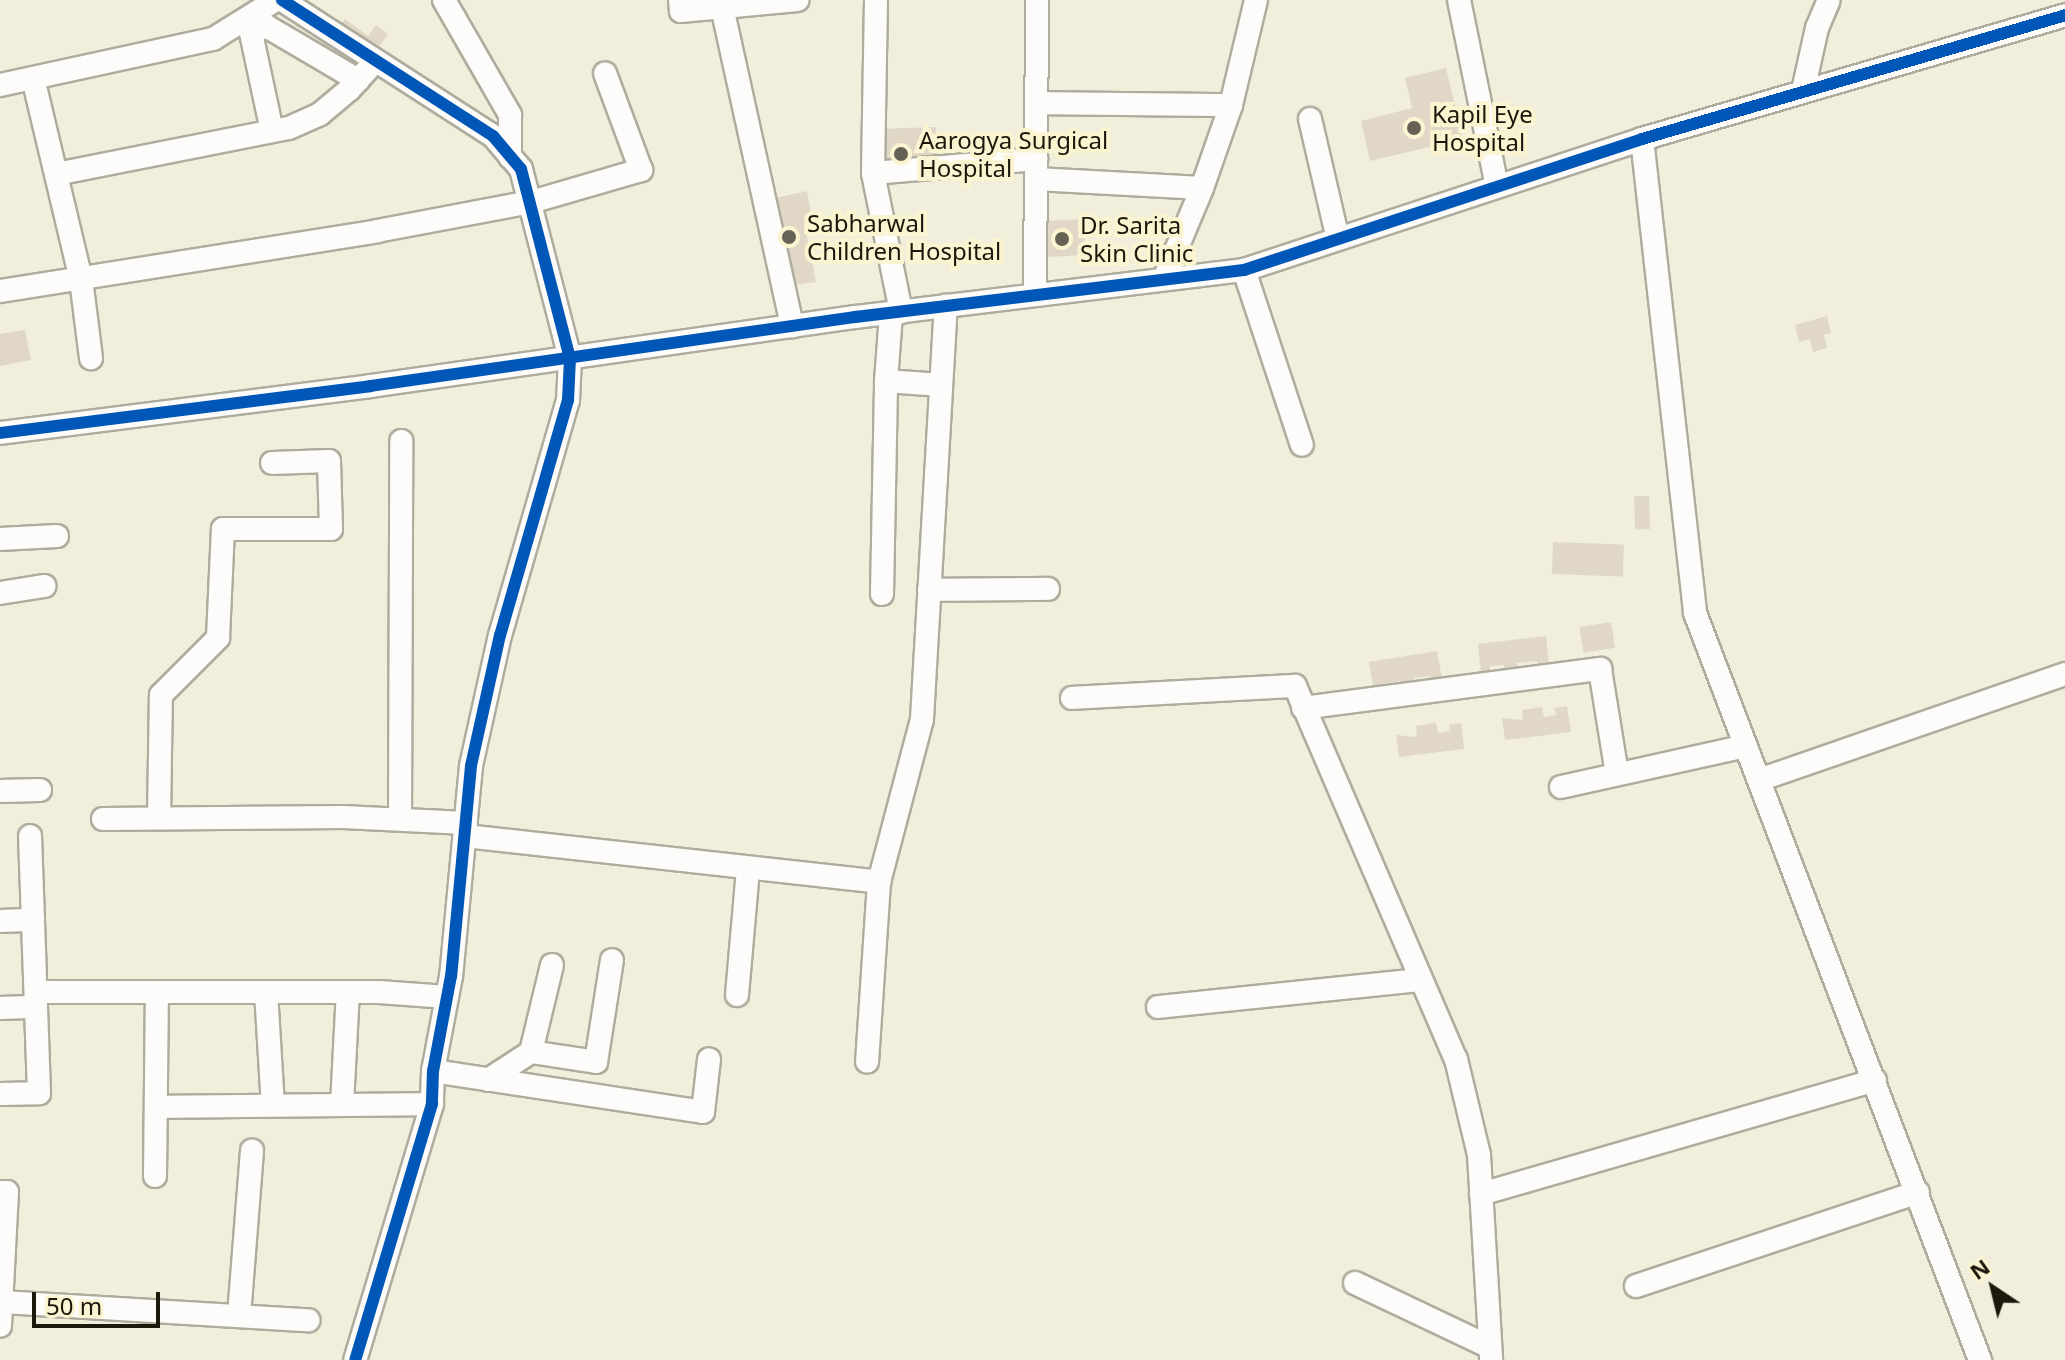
<!DOCTYPE html>
<html>
<head>
<meta charset="utf-8">
<style>
	body { margin:0 }
	#map { position:relative; width:2065px; height:1360px; overflow:hidden; background:#f1eedb; font-family:"Noto Sans",sans-serif }
	div>[style] { position:absolute }
	.building>* { inset:0; background:#e0d7c7; transform-origin:0 0 }
	.roads { filter:drop-shadow(2px 0 #aeac9d) drop-shadow(-2px 0 #aeac9d) drop-shadow(0 2px #aeac9d) drop-shadow(0 -2px #aeac9d) }
	.minor>* { height:22px; margin:-11px; padding:0 11px; transform-origin:11px; border-radius:11px; background:#fdfcfa }
	.cycleway>* { height:12px; margin:-6px; padding:0 6px; transform-origin:6px; border-radius:6px; background:#0057b8 }
	.dots>* { width:22px; height:22px; translate:-50% -50%; box-sizing:border-box; border:4px solid #fbf4d1; border-radius:50% }
	span { translate:-50% -50%; white-space:nowrap; text-align:center; line-height:1.15; -webkit-text-stroke:8px #fbf4d1; paint-order:stroke }
	.poi-label { font-size:24px; color:#1b180c }
	.left { translate:0 -50%; text-align:left }
	.north { position:absolute; left:1953px; top:1248px; width:80px; height:80px; -webkit-text-stroke:6px #fbf4d1; paint-order:stroke; rotate:325deg; font-size:22px; font-weight:700; line-height:32px; text-align:center; color:#1b180c }
	.north::after { content:''; display:block; margin:auto; width:28px; height:36px; background:#1b180c; clip-path:polygon(50% 0,100% 100%,50% 72%,0 100%) }
	.scale { position:absolute; left:32px; top:1292px; width:128px; height:36px; box-sizing:border-box; border:4px solid #1b180c; border-top:0; padding-left:10px; font-size:24px; line-height:28px; white-space:nowrap; color:#1b180c; -webkit-text-stroke:6px #fbf4d1; paint-order:stroke }
</style>
</head>
<body>
<div id="map">
	<div class="building">
		<div style="clip-path:polygon(345px 19px,368px 36px,376px 25px,388px 34px,374px 54px,338px 28px)"></div>
		<div style="clip-path:polygon(1446px 68px,1463px 139px,1370px 161px,1361px 121px,1412px 108px,1405px 78px)"></div>
		<div style="left:936px;top:127px;width:37px;height:57px;rotate:88deg"></div>
		<div style="clip-path:polygon(807px 191px,812px 219px,804px 221px,816px 282px,786px 286px,766px 200px)"></div>
		<div style="left:1084px;top:219px;width:36px;height:39px;rotate:87deg"></div>
		<div style="clip-path:polygon(1827px 316px,1831px 333px,1824px 335px,1827px 348px,1813px 352px,1810px 339px,1799px 342px,1795px 325px)"></div>
		<div style="clip-path:polygon(25px 330px,31px 360px,0 366px,0 334px)"></div>
		<div style="left:1649px;top:496px;width:33px;height:15px;rotate:88deg"></div>
		<div style="left:1553px;top:542px;width:71px;height:32px;rotate:2deg"></div>
		<div style="left:1611px;top:622px;width:26px;height:32px;rotate:81deg"></div>
		<div style="clip-path:polygon(1546px 636px,1549px 665px,1538px 667px,1537px 661px,1517px 663px,1519px 679px,1505px 680px,1504px 665px,1490px 666px,1490px 672px,1481px 673px,1478px 644px)"></div>
		<div style="clip-path:polygon(1437px 651px,1442px 679px,1430px 681px,1429px 676px,1414px 678px,1416px 690px,1401px 692px,1400px 681px,1382px 684px,1384px 690px,1374px 692px,1369px 662px)"></div>
		<div style="clip-path:polygon(1567px 706px,1571px 732px,1505px 740px,1502px 718px,1523px 720px,1522px 710px,1542px 707px,1544px 717px,1556px 715px,1555px 708px)"></div>
		<div style="clip-path:polygon(1436px 723px,1438px 733px,1450px 731px,1449px 725px,1461px 723px,1464px 749px,1399px 757px,1396px 735px,1417px 737px,1416px 726px)"></div>
	</div>
	<div class="roads">
		<div class="minor">
			<div style="left:282px;top:0;width:251px;rotate:32.8deg"></div>
			<div style="left:493px;top:136px;width:43px;rotate:49.7deg"></div>
			<div style="left:521px;top:169px;width:195px;rotate:75.5deg"></div>
			<div style="left:570px;top:358px;width:42px;rotate:92.7deg"></div>
			<div style="left:568px;top:400px;width:245px;rotate:106.1deg"></div>
			<div style="left:500px;top:635px;width:134px;rotate:102.5deg"></div>
			<div style="left:471px;top:766px;width:211px;rotate:95.4deg"></div>
			<div style="left:451px;top:976px;width:97px;rotate:100.7deg"></div>
			<div style="left:433px;top:1071px;width:33px;rotate:92deg"></div>
			<div style="left:432px;top:1104px;width:267px;rotate:106.7deg"></div>
			<div style="left:444px;top:0;width:133px;rotate:60.1deg"></div>
			<div style="left:510px;top:115px;width:42px;rotate:90deg"></div>
			<div style="left:680px;top:0;width:11px;rotate:85deg"></div>
			<div style="left:681px;top:11px;width:117px;rotate:-5.4deg"></div>
			<div style="left:876px;top:0;width:173px;rotate:91deg"></div>
			<div style="left:873px;top:173px;width:142px;rotate:78.6deg"></div>
			<div style="left:1459px;top:0;width:190px;rotate:78.5deg"></div>
			<div style="left:722px;top:7px;width:327px;rotate:77.6deg"></div>
			<div style="left:33px;top:78px;width:207px;rotate:76.6deg"></div>
			<div style="left:81px;top:279px;width:80px;rotate:82.8deg"></div>
			<div style="left:0;top:85px;width:218px;rotate:-12.2deg"></div>
			<div style="left:213px;top:39px;width:74px;rotate:-31.8deg"></div>
			<div style="left:1803px;top:91px;width:65px;rotate:-77.5deg"></div>
			<div style="left:1817px;top:28px;width:30px;rotate:-67deg"></div>
			<div style="left:1037px;top:103px;width:194px;rotate:0.6deg"></div>
			<div style="left:1310px;top:119px;width:123px;rotate:76.9deg"></div>
			<div style="left:272px;top:131px;width:100px;rotate:-102.1deg"></div>
			<div style="left:251px;top:33px;width:17px;rotate:-25deg"></div>
			<div style="left:266px;top:26px;width:107px;rotate:30.4deg"></div>
			<div style="left:1642px;top:139px;width:477px;rotate:83.6deg"></div>
			<div style="left:1695px;top:613px;width:800px;rotate:69.12deg"></div>
			<div style="left:873px;top:173px;width:164px;rotate:-4.9deg"></div>
			<div style="left:56px;top:174px;width:237px;rotate:-11.2deg"></div>
			<div style="left:289px;top:128px;width:34px;rotate:-24deg"></div>
			<div style="left:320px;top:114px;width:38px;rotate:-40deg"></div>
			<div style="left:349px;top:90px;width:39px;rotate:-48deg"></div>
			<div style="left:1036px;top:179px;width:166px;rotate:3.1deg"></div>
			<div style="left:1244px;top:270px;width:184px;rotate:71.7deg"></div>
			<div style="left:1164px;top:279px;width:99px;rotate:-67.3deg"></div>
			<div style="left:1202px;top:188px;width:88px;rotate:-70.7deg"></div>
			<div style="left:1231px;top:105px;width:108px;rotate:-76.6deg"></div>
			<div style="left:0;top:291px;width:382px;rotate:-9deg"></div>
			<div style="left:377px;top:231px;width:157px;rotate:-10.7deg"></div>
			<div style="left:531px;top:202px;width:115px;rotate:-16.2deg"></div>
			<div style="left:641px;top:170px;width:103px;rotate:-110.4deg"></div>
			<div style="left:1035px;top:295px;width:295px;rotate:-89.6deg"></div>
			<div style="left:886px;top:381px;width:55px;rotate:4.2deg"></div>
			<div style="left:0;top:433px;width:373px;rotate:-7.2deg"></div>
			<div style="left:370px;top:386px;width:490px;rotate:-8.1deg"></div>
			<div style="left:855px;top:317px;width:392px;rotate:-6.9deg"></div>
			<div style="left:1244px;top:270px;width:419px;rotate:-18.2deg"></div>
			<div style="left:1642px;top:139px;width:441px;rotate:-16.3deg"></div>
			<div style="left:0;top:539px;width:57px;rotate:-3deg"></div>
			<div style="left:929px;top:590px;width:119px;rotate:-0.5deg"></div>
			<div style="left:0;top:593px;width:45px;rotate:-9deg"></div>
			<div style="left:882px;top:594px;width:213px;rotate:-88.9deg"></div>
			<div style="left:886px;top:381px;width:67px;rotate:-85.7deg"></div>
			<div style="left:1072px;top:698px;width:223px;rotate:-3.1deg"></div>
			<div style="left:1295px;top:686px;width:406px;rotate:66.7deg"></div>
			<div style="left:1456px;top:1059px;width:99px;rotate:76.5deg"></div>
			<div style="left:1479px;top:1155px;width:205px;rotate:86.6deg"></div>
			<div style="left:1303px;top:708px;width:300px;rotate:-7.5deg"></div>
			<div style="left:1600px;top:669px;width:106px;rotate:80.8deg"></div>
			<div style="left:1759px;top:780px;width:324px;rotate:-19.1deg"></div>
			<div style="left:1561px;top:787px;width:189px;rotate:-12.5deg"></div>
			<div style="left:0;top:791px;width:40px;rotate:-1.4deg"></div>
			<div style="left:159px;top:818px;width:123px;rotate:-89.1deg"></div>
			<div style="left:161px;top:695px;width:81px;rotate:-45deg"></div>
			<div style="left:218px;top:638px;width:109px;rotate:-87.4deg"></div>
			<div style="left:223px;top:529px;width:108px"></div>
			<div style="left:331px;top:529px;width:68px;rotate:-91.7deg"></div>
			<div style="left:329px;top:461px;width:57px;rotate:178deg"></div>
			<div style="left:103px;top:819px;width:240px;rotate:-0.5deg"></div>
			<div style="left:343px;top:817px;width:123px;rotate:2.8deg"></div>
			<div style="left:400px;top:819px;width:378px;rotate:-89.8deg"></div>
			<div style="left:465px;top:836px;width:417px;rotate:6.3deg"></div>
			<div style="left:879px;top:882px;width:180px;rotate:93.8deg"></div>
			<div style="left:879px;top:882px;width:169px;rotate:-75.2deg"></div>
			<div style="left:922px;top:719px;width:414px;rotate:-86.7deg"></div>
			<div style="left:0;top:921px;width:33px;rotate:-2deg"></div>
			<div style="left:552px;top:965px;width:89px;rotate:103.6deg"></div>
			<div style="left:531px;top:1052px;width:66px;rotate:8.7deg"></div>
			<div style="left:596px;top:1062px;width:103px;rotate:-81.1deg"></div>
			<div style="left:36px;top:992px;width:343px"></div>
			<div style="left:379px;top:992px;width:68px;rotate:4.2deg"></div>
			<div style="left:266px;top:992px;width:113px;rotate:86.5deg"></div>
			<div style="left:737px;top:995px;width:127px;rotate:-85deg"></div>
			<div style="left:1158px;top:1007px;width:264px;rotate:-5.9deg"></div>
			<div style="left:0;top:1008px;width:36px;rotate:-2deg"></div>
			<div style="left:433px;top:1071px;width:273px;rotate:8.6deg"></div>
			<div style="left:703px;top:1112px;width:53px;rotate:-83.5deg"></div>
			<div style="left:488px;top:1080px;width:51px;rotate:-33.1deg"></div>
			<div style="left:0;top:1094px;width:39px;rotate:-1deg"></div>
			<div style="left:39px;top:1093px;width:257px;rotate:-92deg"></div>
			<div style="left:342px;top:1105px;width:113px;rotate:-87deg"></div>
			<div style="left:156px;top:1107px;width:276px;rotate:-0.6deg"></div>
			<div style="left:155px;top:1176px;width:184px;rotate:-89.4deg"></div>
			<div style="left:0;top:1192px;width:7px"></div>
			<div style="left:7px;top:1192px;width:134px;rotate:93deg"></div>
			<div style="left:1481px;top:1194px;width:410px;rotate:-16.1deg"></div>
			<div style="left:1355px;top:1283px;width:149px;rotate:25.4deg"></div>
			<div style="left:1636px;top:1286px;width:297px;rotate:-18.4deg"></div>
			<div style="left:1px;top:1302px;width:308px;rotate:3.4deg"></div>
			<div style="left:239px;top:1316px;width:166px;rotate:-85.5deg"></div>
		</div>
	</div>
	<div class="cycleway">
		<div style="left:282px;top:0;width:251px;rotate:32.8deg"></div>
		<div style="left:493px;top:136px;width:43px;rotate:49.7deg"></div>
		<div style="left:521px;top:169px;width:195px;rotate:75.5deg"></div>
		<div style="left:570px;top:358px;width:42px;rotate:92.7deg"></div>
		<div style="left:568px;top:400px;width:245px;rotate:106.1deg"></div>
		<div style="left:500px;top:635px;width:134px;rotate:102.5deg"></div>
		<div style="left:471px;top:766px;width:211px;rotate:95.4deg"></div>
		<div style="left:451px;top:976px;width:97px;rotate:100.7deg"></div>
		<div style="left:433px;top:1071px;width:33px;rotate:92deg"></div>
		<div style="left:432px;top:1104px;width:267px;rotate:106.7deg"></div>
		<div style="left:0;top:433px;width:373px;rotate:-7.2deg"></div>
		<div style="left:370px;top:386px;width:490px;rotate:-8.1deg"></div>
		<div style="left:855px;top:317px;width:392px;rotate:-6.9deg"></div>
		<div style="left:1244px;top:270px;width:419px;rotate:-18.2deg"></div>
		<div style="left:1642px;top:139px;width:441px;rotate:-16.3deg"></div>
	</div>
	<div class="dots">
		<div style="left:1414px;top:128px;background:#666354"></div>
		<div style="left:901px;top:154px;background:#666354"></div>
		<div style="left:789px;top:237px;background:#666354"></div>
		<div style="left:1062px;top:239px;background:#666354"></div>
	</div>
	<div class="poi-label">
		<span class="left" style="left:1432px;top:128px">Kapil Eye<br>Hospital</span>
		<span class="left" style="left:919px;top:154px">Aarogya Surgical<br>Hospital</span>
		<span class="left" style="left:807px;top:237px">Sabharwal<br>Children Hospital</span>
		<span class="left" style="left:1080px;top:239px">Dr. Sarita<br>Skin Clinic</span>
	</div>
	<div class="north">N</div>
	<div class="scale">50 m</div>
</div>
</body>
</html>
